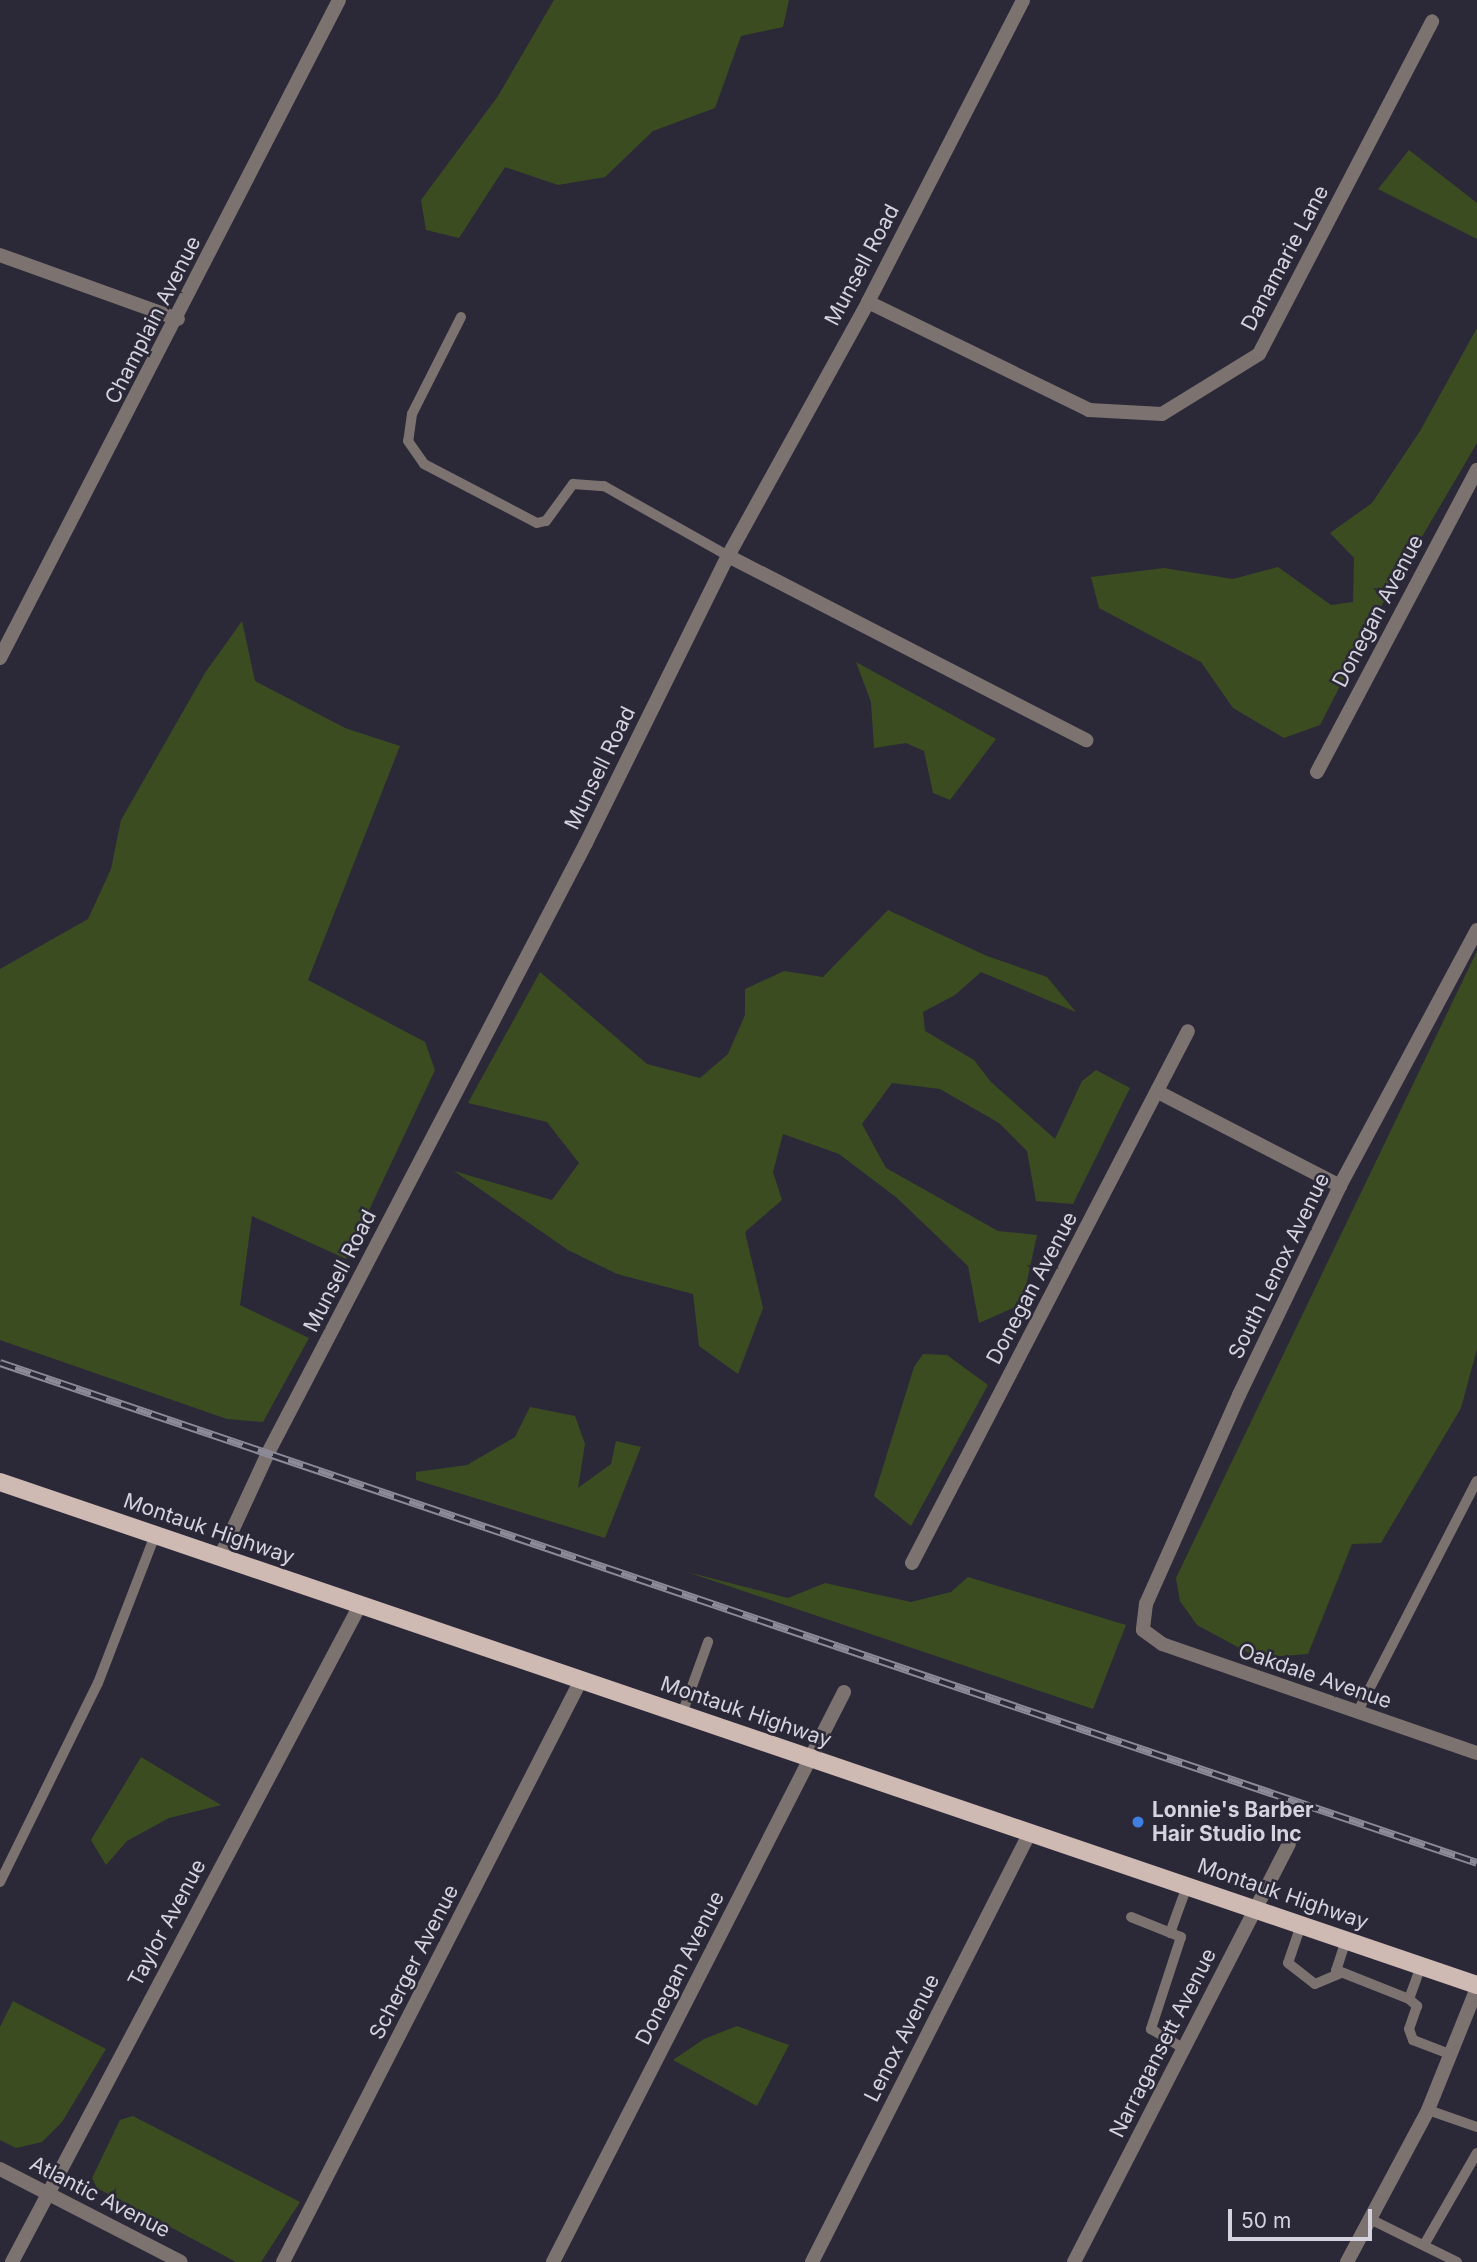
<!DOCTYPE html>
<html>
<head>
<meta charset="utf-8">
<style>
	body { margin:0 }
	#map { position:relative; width:1477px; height:2262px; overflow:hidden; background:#2b2838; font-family:Inter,sans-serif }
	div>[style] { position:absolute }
	.green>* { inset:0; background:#3b4d20 }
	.service>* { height:10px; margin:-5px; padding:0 5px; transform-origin:5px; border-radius:5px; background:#7c726f }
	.minor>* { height:14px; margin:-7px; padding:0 7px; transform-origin:7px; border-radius:7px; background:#7c726f }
	.primary>* { height:18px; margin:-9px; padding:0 9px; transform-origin:9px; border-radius:9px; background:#ceb9b3 }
	.rail>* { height:8px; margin-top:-4px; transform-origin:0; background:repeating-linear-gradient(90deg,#2b2838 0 16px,#8d8a97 0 32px); box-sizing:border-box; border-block:2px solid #8d8a97 }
	.dots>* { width:19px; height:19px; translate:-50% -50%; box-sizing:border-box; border:4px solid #2b2838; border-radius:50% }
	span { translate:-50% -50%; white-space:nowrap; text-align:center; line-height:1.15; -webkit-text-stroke:5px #2b2838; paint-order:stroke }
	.street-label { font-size:21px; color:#d5d3de }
	.poi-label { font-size:21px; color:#d5d3de; font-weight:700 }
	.left { translate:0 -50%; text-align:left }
	.scale { position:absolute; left:1228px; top:2209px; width:144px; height:32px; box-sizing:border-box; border:4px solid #d5d3de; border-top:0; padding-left:9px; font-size:21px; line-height:24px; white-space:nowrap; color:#d5d3de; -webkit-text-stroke:5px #2b2838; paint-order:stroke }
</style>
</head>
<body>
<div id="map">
	<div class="green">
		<div style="clip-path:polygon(554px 0,789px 0,783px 27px,741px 36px,715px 108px,653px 131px,605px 177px,558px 185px,505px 167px,459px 238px,426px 230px,421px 200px,498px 96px)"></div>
		<div style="clip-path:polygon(1409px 150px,1477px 203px,1477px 239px,1378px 189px)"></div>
		<div style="clip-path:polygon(1477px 328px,1477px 443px,1379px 610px,1320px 725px,1284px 738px,1233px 708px,1201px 662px,1099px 608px,1091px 577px,1164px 568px,1233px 579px,1278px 567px,1331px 605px,1353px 602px,1354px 558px,1330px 533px,1372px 503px,1420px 431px)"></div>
		<div style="clip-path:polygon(242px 621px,255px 681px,345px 728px,400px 746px,308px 980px,425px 1042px,435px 1070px,346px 1259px,252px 1216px,240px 1305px,309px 1338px,263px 1422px,227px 1419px,0 1340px,0 969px,88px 919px,111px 869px,121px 820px,205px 673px)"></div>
		<div style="clip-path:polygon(856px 662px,996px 739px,950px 800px,933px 793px,924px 751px,906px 743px,874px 748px,871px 702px)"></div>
		<div style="clip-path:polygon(888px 910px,987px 956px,1047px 977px,1076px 1012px,981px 972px,955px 995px,923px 1012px,925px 1031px,974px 1060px,991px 1082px,1055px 1139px,1082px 1081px,1096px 1070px,1130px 1088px,1073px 1204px,1036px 1201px,1027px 1151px,999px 1123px,940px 1089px,892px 1083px,862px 1124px,886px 1168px,998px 1231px,1037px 1235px,1022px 1304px,979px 1323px,968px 1266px,897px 1198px,839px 1154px,783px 1134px,773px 1172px,782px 1200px,745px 1232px,763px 1308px,738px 1374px,699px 1346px,693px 1294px,617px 1274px,568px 1250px,454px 1171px,552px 1200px,579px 1163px,547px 1122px,468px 1103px,540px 972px,647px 1064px,700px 1078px,728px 1054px,745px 1015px,745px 989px,784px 971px,823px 977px)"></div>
		<div style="clip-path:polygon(1477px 951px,1477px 1349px,1461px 1408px,1381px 1543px,1352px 1544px,1308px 1654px,1258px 1658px,1197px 1625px,1180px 1601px,1176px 1578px)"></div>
		<div style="clip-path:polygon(923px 1354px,947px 1355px,988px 1385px,911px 1526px,874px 1496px,914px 1367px)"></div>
		<div style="clip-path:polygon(530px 1407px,575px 1416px,585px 1444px,578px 1488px,611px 1464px,616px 1441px,641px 1447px,605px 1538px,416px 1480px,416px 1472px,467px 1465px,515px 1437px)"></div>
		<div style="clip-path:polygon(687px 1572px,788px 1598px,825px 1583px,911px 1602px,951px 1592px,968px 1577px,1126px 1625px,1093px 1709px)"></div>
		<div style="clip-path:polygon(141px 1757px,221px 1805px,169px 1818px,127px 1841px,106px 1865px,91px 1840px)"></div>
		<div style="clip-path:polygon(13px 2001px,106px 2049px,62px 2122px,42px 2142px,16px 2148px,0 2140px,0 2027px)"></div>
		<div style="clip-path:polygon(737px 2026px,789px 2045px,757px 2106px,673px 2060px,704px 2039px)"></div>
		<div style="clip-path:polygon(133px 2116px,300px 2202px,261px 2262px,236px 2262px,97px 2188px,92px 2178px,120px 2120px)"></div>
	</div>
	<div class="service">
		<div style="left:461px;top:317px;width:109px;rotate:116.8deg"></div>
		<div style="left:412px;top:414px;width:27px;rotate:98deg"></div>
		<div style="left:408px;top:441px;width:28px;rotate:55deg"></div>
		<div style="left:424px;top:464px;width:127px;rotate:27.6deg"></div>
		<div style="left:537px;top:523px;width:9px;rotate:-13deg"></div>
		<div style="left:546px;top:521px;width:46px;rotate:-53.9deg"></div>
		<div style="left:573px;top:484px;width:31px;rotate:4deg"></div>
		<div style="left:604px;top:486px;width:142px;rotate:29.4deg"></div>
		<div style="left:1357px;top:1713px;width:261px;rotate:-62.7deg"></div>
		<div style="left:682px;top:1714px;width:77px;rotate:-70.1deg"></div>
		<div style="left:0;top:1882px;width:222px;rotate:-63.8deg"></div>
		<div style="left:98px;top:1683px;width:159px;rotate:-68.9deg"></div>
		<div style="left:1131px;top:1917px;width:54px;rotate:21.8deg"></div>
		<div style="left:1181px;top:1937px;width:97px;rotate:108.1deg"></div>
		<div style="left:1151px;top:2029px;width:37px;rotate:31deg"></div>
		<div style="left:1301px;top:1925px;width:40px;rotate:108.9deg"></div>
		<div style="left:1288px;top:1963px;width:34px;rotate:38deg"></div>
		<div style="left:1315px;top:1984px;width:26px;rotate:-23deg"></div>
		<div style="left:1170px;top:1933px;width:50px;rotate:-70.1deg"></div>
		<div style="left:1346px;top:1940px;width:32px;rotate:108deg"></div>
		<div style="left:1336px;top:1970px;width:79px;rotate:21.7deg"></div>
		<div style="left:1409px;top:1999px;width:11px;rotate:41deg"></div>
		<div style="left:1417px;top:2006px;width:24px;rotate:109deg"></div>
		<div style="left:1409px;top:2029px;width:12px;rotate:70deg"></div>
		<div style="left:1413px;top:2040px;width:40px;rotate:21deg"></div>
		<div style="left:1409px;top:1999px;width:35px;rotate:-70deg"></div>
		<div style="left:1428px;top:2110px;width:52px;rotate:19.1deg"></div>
		<div style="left:1370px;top:2219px;width:97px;rotate:26.3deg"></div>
		<div style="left:1424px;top:2245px;width:106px;rotate:-60.1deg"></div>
	</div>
	<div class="minor">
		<div style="left:0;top:255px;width:189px;rotate:19.8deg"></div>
		<div style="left:868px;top:302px;width:246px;rotate:26deg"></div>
		<div style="left:1089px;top:410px;width:73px;rotate:3.1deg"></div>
		<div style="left:1162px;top:414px;width:114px;rotate:-31.7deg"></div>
		<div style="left:1259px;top:354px;width:375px;rotate:-62.5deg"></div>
		<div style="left:728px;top:556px;width:403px;rotate:27.2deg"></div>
		<div style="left:0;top:658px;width:740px;rotate:-62.74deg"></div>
		<div style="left:1317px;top:772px;width:342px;rotate:-62.1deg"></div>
		<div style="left:1477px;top:930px;width:290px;rotate:118.2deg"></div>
		<div style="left:1340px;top:1186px;width:232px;rotate:115.8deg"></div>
		<div style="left:1239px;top:1395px;width:229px;rotate:114deg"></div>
		<div style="left:1146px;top:1604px;width:26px;rotate:97deg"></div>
		<div style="left:1143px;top:1630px;width:24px;rotate:36deg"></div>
		<div style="left:1162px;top:1644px;width:333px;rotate:19.1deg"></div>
		<div style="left:1158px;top:1092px;width:205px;rotate:27.3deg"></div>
		<div style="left:220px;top:1557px;width:115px;rotate:-65.2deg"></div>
		<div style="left:268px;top:1453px;width:688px;rotate:-62.47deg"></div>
		<div style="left:586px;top:843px;width:320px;rotate:-63.7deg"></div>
		<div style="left:728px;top:556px;width:290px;rotate:-61.1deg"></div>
		<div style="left:868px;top:302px;width:339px;rotate:-62.8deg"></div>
		<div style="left:912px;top:1563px;width:599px;rotate:-62.58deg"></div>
		<div style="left:0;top:2169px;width:203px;rotate:27.2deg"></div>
		<div style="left:12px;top:2262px;width:743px;rotate:-62.09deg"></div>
		<div style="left:283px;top:2262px;width:654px;rotate:-62.89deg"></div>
		<div style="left:553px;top:2262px;width:640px;rotate:-62.95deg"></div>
		<div style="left:812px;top:2262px;width:482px;rotate:-63.1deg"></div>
		<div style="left:1074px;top:2262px;width:470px;rotate:-62.8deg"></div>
		<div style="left:1347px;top:2262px;width:172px;rotate:-61.9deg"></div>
		<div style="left:1428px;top:2110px;width:131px;rotate:-68.1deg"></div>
	</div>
	<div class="primary">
		<div style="left:0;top:1482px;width:1560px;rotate:18.81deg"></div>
	</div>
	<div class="rail">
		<div style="left:0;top:1363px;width:1559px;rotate:18.7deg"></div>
	</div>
	<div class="dots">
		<div style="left:1138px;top:1822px;background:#3f7fe0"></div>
	</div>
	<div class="street-label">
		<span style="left:1285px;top:258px;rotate:-62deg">Danamarie Lane</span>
		<span style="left:862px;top:265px;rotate:-62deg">Munsell Road</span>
		<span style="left:153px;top:320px;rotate:-63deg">Champlain Avenue</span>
		<span style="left:1378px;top:611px;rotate:-62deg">Donegan Avenue</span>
		<span style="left:600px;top:768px;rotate:-64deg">Munsell Road</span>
		<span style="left:1279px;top:1266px;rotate:-64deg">South Lenox Avenue</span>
		<span style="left:340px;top:1271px;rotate:-63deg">Munsell Road</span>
		<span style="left:1032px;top:1288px;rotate:-62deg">Donegan Avenue</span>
		<span style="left:209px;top:1529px;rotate:19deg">Montauk Highway</span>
		<span style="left:1315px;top:1676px;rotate:19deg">Oakdale Avenue</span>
		<span style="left:746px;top:1712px;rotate:19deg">Montauk Highway</span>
		<span style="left:1283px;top:1894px;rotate:19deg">Montauk Highway</span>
		<span style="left:167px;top:1923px;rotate:-62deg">Taylor Avenue</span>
		<span style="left:414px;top:1962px;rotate:-63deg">Scherger Avenue</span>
		<span style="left:680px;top:1968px;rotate:-63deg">Donegan Avenue</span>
		<span style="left:902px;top:2038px;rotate:-63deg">Lenox Avenue</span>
		<span style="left:1163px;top:2043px;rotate:-63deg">Narragansett Avenue</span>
		<span style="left:100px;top:2197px;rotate:27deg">Atlantic Avenue</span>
	</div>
	<div class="poi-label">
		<span class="left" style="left:1152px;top:1822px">Lonnie's Barber<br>Hair Studio Inc</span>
	</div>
	<div class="scale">50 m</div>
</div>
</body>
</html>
